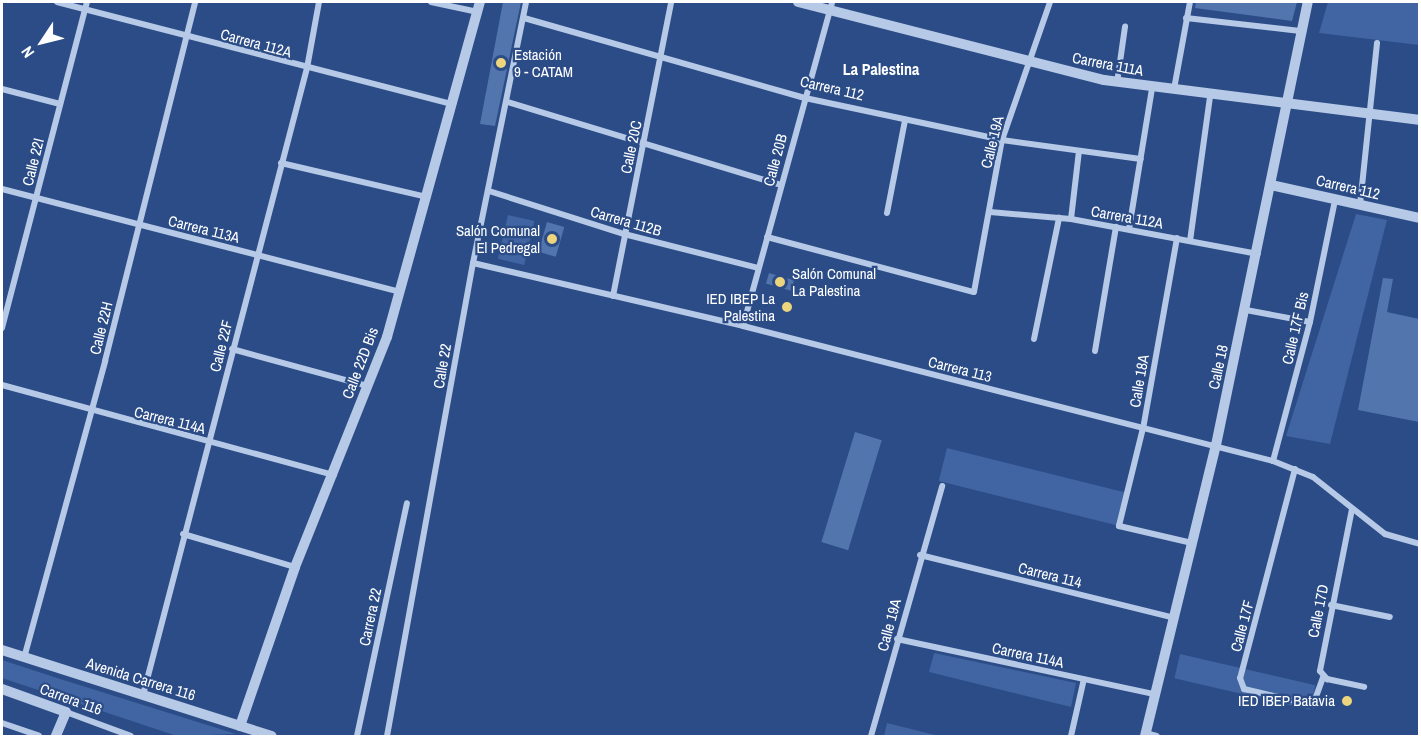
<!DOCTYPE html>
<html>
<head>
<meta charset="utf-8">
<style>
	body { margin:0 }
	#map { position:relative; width:1421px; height:738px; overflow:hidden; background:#2b4c86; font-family:"Archivo Narrow",sans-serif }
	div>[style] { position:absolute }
	.green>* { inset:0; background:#4065a2; transform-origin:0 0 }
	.building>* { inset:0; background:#5375ad; transform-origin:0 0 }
	.minor>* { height:6px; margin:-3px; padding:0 3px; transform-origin:3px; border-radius:3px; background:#b6c9e7 }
	.tertiary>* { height:10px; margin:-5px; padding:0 5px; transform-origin:5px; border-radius:5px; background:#b6c9e7 }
	.dots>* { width:16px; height:16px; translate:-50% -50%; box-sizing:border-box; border:3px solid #2b4c86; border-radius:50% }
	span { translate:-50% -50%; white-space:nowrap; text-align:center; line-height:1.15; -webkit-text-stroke:4.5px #2b4c86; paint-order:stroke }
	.street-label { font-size:15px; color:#fff }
	.poi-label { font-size:15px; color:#fff }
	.left { translate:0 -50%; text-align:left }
	.right { translate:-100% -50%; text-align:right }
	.neighbourhood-label { font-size:16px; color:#fff; font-weight:700 }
	.frame { position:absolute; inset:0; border:3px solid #fff; pointer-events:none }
	.north { position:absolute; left:12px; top:12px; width:60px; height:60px; -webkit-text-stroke:4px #2b4c86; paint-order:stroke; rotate:235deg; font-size:16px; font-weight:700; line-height:24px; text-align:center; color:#fff }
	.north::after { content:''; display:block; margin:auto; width:21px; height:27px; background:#fff; clip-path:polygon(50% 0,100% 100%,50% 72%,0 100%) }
</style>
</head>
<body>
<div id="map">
	<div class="green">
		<div style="clip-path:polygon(1328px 2px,1419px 3px,1419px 45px,1319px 33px)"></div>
		<div style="clip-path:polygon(1356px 214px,1387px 220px,1330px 444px,1286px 436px)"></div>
		<div style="left:508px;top:215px;width:27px;height:45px;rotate:13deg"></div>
		<div style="left:947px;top:448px;width:184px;height:34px;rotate:14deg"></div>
		<div style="clip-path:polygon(934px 653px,1076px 683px,1071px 707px,929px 672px)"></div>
		<div style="left:1180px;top:654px;width:139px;height:25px;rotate:13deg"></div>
		<div style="clip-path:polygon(2px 660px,57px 678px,236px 734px,177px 736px,2px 678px)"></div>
		<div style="clip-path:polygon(887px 723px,939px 736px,884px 736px)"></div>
	</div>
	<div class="building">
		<div style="clip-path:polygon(503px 2px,521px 2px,495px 126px,480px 124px)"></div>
		<div style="clip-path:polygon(1196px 2px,1297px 2px,1292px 21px,1195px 8px)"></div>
		<div style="left:547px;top:222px;width:18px;height:31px;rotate:16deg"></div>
		<div style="left:769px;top:273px;width:26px;height:11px;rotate:16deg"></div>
		<div style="clip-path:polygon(1383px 278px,1393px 279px,1387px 312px,1419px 319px,1419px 422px,1358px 410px)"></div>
		<div style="left:855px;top:432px;width:28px;height:115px;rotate:17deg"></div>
	</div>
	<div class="minor">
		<div style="left:57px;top:2px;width:406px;rotate:14.5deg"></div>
		<div style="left:431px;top:2px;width:48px;rotate:12deg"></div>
		<div style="left:524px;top:18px;width:292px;rotate:15.9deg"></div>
		<div style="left:805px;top:98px;width:201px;rotate:12deg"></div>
		<div style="left:1002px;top:140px;width:140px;rotate:7.8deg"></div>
		<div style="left:1186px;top:18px;width:115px;rotate:6.5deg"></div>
		<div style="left:1117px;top:83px;width:57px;rotate:-81.9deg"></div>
		<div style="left:2px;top:89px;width:60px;rotate:14.5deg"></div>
		<div style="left:1174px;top:89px;width:88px;rotate:-79.6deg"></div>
		<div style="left:508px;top:102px;width:285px;rotate:16.9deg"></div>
		<div style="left:281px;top:163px;width:146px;rotate:13.1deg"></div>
		<div style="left:2px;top:189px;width:412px;rotate:14.5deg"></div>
		<div style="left:489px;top:191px;width:142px;rotate:17.7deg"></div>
		<div style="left:624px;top:234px;width:138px;rotate:14.2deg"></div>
		<div style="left:1360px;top:205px;width:163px;rotate:-84deg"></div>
		<div style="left:990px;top:212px;width:81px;rotate:4.9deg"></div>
		<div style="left:1071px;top:219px;width:190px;rotate:10.6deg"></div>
		<div style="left:887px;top:213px;width:95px;rotate:-79deg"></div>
		<div style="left:1071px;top:219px;width:68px;rotate:-83.3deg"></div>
		<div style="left:1129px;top:229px;width:143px;rotate:-80.7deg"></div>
		<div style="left:767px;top:237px;width:214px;rotate:14.9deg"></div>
		<div style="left:974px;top:292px;width:155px;rotate:-79.6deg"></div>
		<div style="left:1002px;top:140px;width:146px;rotate:-70.8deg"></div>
		<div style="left:1177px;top:238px;width:193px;rotate:100.1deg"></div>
		<div style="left:1143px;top:428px;width:101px;rotate:103.8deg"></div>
		<div style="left:1119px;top:526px;width:75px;rotate:13.1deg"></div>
		<div style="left:1190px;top:241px;width:146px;rotate:-82.1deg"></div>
		<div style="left:473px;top:263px;width:277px;rotate:13.1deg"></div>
		<div style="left:743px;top:326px;width:547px;rotate:14.29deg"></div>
		<div style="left:1273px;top:461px;width:43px;rotate:21.8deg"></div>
		<div style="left:1313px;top:477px;width:92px;rotate:38.4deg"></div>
		<div style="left:1385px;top:534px;width:36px;rotate:16deg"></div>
		<div style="left:613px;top:296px;width:300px;rotate:-78.8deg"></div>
		<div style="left:1246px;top:310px;width:65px;rotate:10.6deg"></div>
		<div style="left:743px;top:326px;width:336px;rotate:-74.6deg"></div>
		<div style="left:2px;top:328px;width:337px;rotate:-75.4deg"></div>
		<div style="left:1034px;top:339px;width:124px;rotate:-78.3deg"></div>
		<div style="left:232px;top:349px;width:140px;rotate:15.3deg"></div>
		<div style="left:1095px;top:351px;width:126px;rotate:-80.4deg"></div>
		<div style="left:2px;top:385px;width:344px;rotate:15.2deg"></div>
		<div style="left:1273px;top:461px;width:144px;rotate:-75.1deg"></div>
		<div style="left:1310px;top:322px;width:125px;rotate:-78.4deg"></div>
		<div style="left:1295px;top:469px;width:216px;rotate:104.7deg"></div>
		<div style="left:1240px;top:678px;width:12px;rotate:70deg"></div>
		<div style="left:1244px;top:689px;width:71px;rotate:13.1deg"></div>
		<div style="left:1313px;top:705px;width:30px;rotate:-70deg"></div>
		<div style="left:1352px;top:509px;width:165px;rotate:101.2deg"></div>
		<div style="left:1320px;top:671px;width:11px;rotate:49deg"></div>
		<div style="left:1327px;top:679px;width:38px;rotate:12deg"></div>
		<div style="left:183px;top:534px;width:117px;rotate:16.4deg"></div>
		<div style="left:920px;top:555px;width:262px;rotate:13.9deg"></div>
		<div style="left:1331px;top:605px;width:60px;rotate:11.5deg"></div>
		<div style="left:897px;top:639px;width:263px;rotate:12.1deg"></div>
		<div style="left:24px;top:658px;width:308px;rotate:-74.7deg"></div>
		<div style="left:105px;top:361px;width:370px;rotate:-75.9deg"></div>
		<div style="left:143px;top:695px;width:648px;rotate:-75.34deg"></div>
		<div style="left:307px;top:68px;width:67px;rotate:-79.7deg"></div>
		<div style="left:66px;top:712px;width:69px;rotate:20.3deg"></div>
		<div style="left:2px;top:723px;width:39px;rotate:19deg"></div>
		<div style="left:1145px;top:733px;width:12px;rotate:14deg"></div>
		<div style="left:357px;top:736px;width:238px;rotate:-77.9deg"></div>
		<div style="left:387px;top:736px;width:481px;rotate:-79.7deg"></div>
		<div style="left:473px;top:263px;width:266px;rotate:-78.5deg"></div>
		<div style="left:871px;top:736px;width:260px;rotate:-74.1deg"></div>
		<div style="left:1071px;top:736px;width:58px;rotate:-77.2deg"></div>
	</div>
	<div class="tertiary">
		<div style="left:798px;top:2px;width:316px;rotate:14.3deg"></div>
		<div style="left:1104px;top:80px;width:319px;rotate:7.2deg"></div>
		<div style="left:1271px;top:185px;width:153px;rotate:12.5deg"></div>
		<div style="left:2px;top:650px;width:283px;rotate:17.7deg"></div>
		<div style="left:2px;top:689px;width:68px;rotate:19.8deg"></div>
		<div style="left:66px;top:712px;width:26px;rotate:113deg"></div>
		<div style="left:240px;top:726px;width:168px;rotate:-70.9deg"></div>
		<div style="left:295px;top:567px;width:248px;rotate:-68.2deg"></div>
		<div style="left:387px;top:337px;width:348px;rotate:-74.5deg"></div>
		<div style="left:1145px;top:736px;width:300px;rotate:-76.3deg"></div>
		<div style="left:1216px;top:445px;width:452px;rotate:-78.3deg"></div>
	</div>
	<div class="dots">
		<div style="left:501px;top:63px;background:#edd57e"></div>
		<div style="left:552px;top:239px;background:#edd57e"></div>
		<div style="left:780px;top:282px;background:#edd57e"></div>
		<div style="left:787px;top:307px;background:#edd57e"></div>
		<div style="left:1347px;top:701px;background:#edd57e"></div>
	</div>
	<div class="street-label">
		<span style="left:256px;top:43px;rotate:15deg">Carrera 112A</span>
		<span style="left:1108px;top:64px;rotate:11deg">Carrera 111A</span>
		<span style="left:832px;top:88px;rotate:13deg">Carrera 112</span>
		<span style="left:992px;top:142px;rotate:-76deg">Calle 19A</span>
		<span style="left:631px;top:147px;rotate:-78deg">Calle 20C</span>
		<span style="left:775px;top:160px;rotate:-75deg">Calle 20B</span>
		<span style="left:33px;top:162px;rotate:-76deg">Calle 22I</span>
		<span style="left:1348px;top:187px;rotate:13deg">Carrera 112</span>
		<span style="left:1127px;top:217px;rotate:10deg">Carrera 112A</span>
		<span style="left:626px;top:221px;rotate:16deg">Carrera 112B</span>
		<span style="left:204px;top:229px;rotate:14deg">Carrera 113A</span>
		<span style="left:101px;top:328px;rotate:-76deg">Calle 22H</span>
		<span style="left:1295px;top:328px;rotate:-77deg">Calle 17F Bis</span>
		<span style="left:221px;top:346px;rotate:-76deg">Calle 22F</span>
		<span style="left:360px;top:363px;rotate:-69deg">Calle 22D Bis</span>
		<span style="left:442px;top:366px;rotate:-80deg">Calle 22</span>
		<span style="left:1218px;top:367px;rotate:-78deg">Calle 18</span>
		<span style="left:960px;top:369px;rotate:14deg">Carrera 113</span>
		<span style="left:1139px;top:381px;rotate:-80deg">Calle 18A</span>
		<span style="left:170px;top:420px;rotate:14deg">Carrera 114A</span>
		<span style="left:1050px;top:575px;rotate:14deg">Carrera 114</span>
		<span style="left:1318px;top:611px;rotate:-79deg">Calle 17D</span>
		<span style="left:370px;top:617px;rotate:-78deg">Carrera 22</span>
		<span style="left:889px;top:625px;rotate:-75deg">Calle 19A</span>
		<span style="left:1242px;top:626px;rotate:-75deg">Calle 17F</span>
		<span style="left:1028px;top:655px;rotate:12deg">Carrera 114A</span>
		<span style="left:141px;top:679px;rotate:17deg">Avenida Carrera 116</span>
		<span style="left:71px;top:699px;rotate:20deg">Carrera 116</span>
	</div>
	<div class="poi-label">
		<span class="left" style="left:514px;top:63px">Estación<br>9 - CATAM</span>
		<span class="right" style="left:540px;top:239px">Salón Comunal<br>El Pedregal</span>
		<span class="left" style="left:792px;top:282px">Salón Comunal<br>La Palestina</span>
		<span class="right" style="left:775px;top:307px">IED IBEP La<br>Palestina</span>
		<span class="right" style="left:1335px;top:701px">IED IBEP Batavia</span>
	</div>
	<div class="neighbourhood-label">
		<span style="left:881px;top:69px">La Palestina</span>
	</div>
	<div class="frame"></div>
	<div class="north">N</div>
</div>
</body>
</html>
